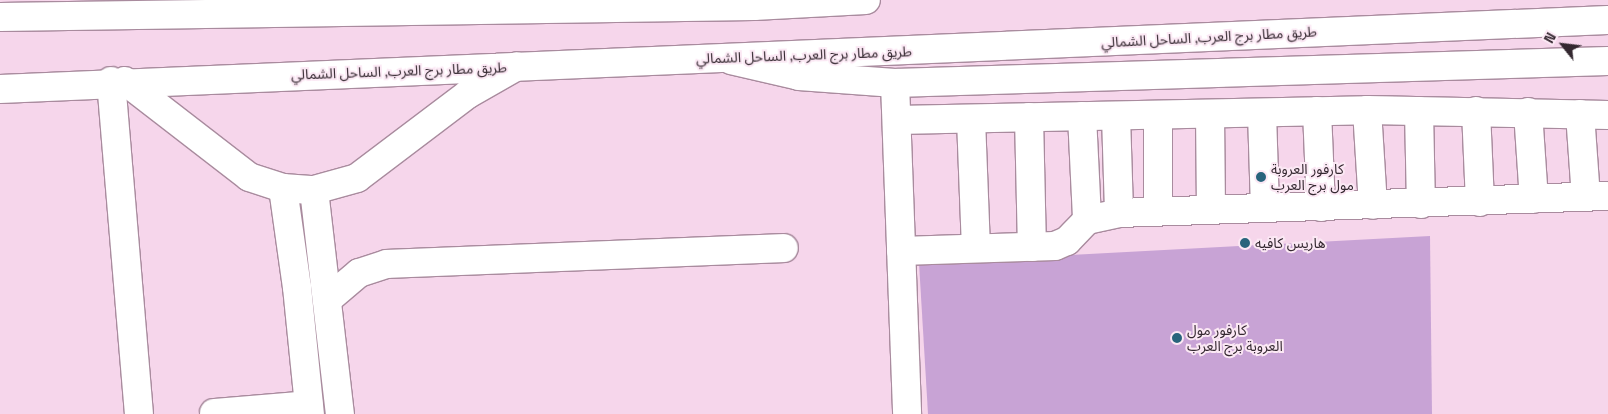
<!DOCTYPE html>
<html>
<head>
<meta charset="utf-8">
<style>
	body { margin:0 }
	#map { position:relative; width:1608px; height:414px; overflow:hidden; background:#f6d6eb; font-family:"Space Grotesk","Noto Sans Arabic",sans-serif }
	div>[style] { position:absolute }
	.building>* { inset:0; background:#c8a3d5 }
	.roads { filter:drop-shadow(1px 0 #a98b9e) drop-shadow(-1px 0 #a98b9e) drop-shadow(0 1px #a98b9e) drop-shadow(0 -1px #a98b9e) }
	.minor>* { height:28px; margin:-14px; padding:0 14px; transform-origin:14px; border-radius:14px; background:#fff }
	.major>* { height:28px; margin:-14px; padding:0 14px; transform-origin:14px; border-radius:14px; background:#fff }
	.highway>* { height:28px; margin:-14px; padding:0 14px; transform-origin:14px; border-radius:14px; background:#fff }
	.dots>* { width:14px; height:14px; translate:-50% -50%; box-sizing:border-box; border:2px solid #fbe8f4; border-radius:50% }
	span { translate:-50% -50%; white-space:nowrap; text-align:center; line-height:1.15; -webkit-text-stroke:4px #fbe8f4; paint-order:stroke }
	.street-label { font-size:14px; color:#342830 }
	.poi-label { font-size:14px; color:#342830 }
	.left { translate:0 -50%; text-align:left }
	.north { position:absolute; left:1538px; top:20px; width:50px; height:50px; -webkit-text-stroke:4px #fbe8f4; paint-order:stroke; rotate:299deg; font-size:14px; font-weight:700; line-height:20px; text-align:center; color:#342830 }
	.north::after { content:''; display:block; margin:auto; width:18px; height:22px; background:#342830; clip-path:polygon(50% 0,100% 100%,50% 72%,0 100%) }
</style>
</head>
<body>
<div id="map">
	<div class="building">
		<div style="clip-path:polygon(1430px 236px,1432px 414px,928px 414px,919px 263px)"></div>
	</div>
	<div class="roads">
		<div class="minor">
			<div style="left:111px;top:81px;width:334px;rotate:85.2deg"></div>
			<div style="left:125px;top:81px;width:157px;rotate:37.7deg"></div>
			<div style="left:249px;top:177px;width:36px;rotate:18deg"></div>
			<div style="left:283px;top:188px;width:31px;rotate:4deg"></div>
			<div style="left:314px;top:190px;width:45px;rotate:-15.6deg"></div>
			<div style="left:357px;top:178px;width:139px;rotate:-37.1deg"></div>
			<div style="left:468px;top:94px;width:56px;rotate:-29.7deg"></div>
			<div style="left:895px;top:83px;width:331px;rotate:87.9deg"></div>
			<div style="left:1367px;top:110px;width:95px;rotate:86.4deg"></div>
			<div style="left:1317px;top:111px;width:96px;rotate:87.6deg"></div>
			<div style="left:1419px;top:111px;width:93px;rotate:88.8deg"></div>
			<div style="left:1476px;top:111px;width:91px;rotate:87.5deg"></div>
			<div style="left:1528px;top:112px;width:87px;rotate:86.1deg"></div>
			<div style="left:1262px;top:113px;width:95px;rotate:88.2deg"></div>
			<div style="left:1210px;top:114px;width:96px;rotate:89.4deg"></div>
			<div style="left:1580px;top:114px;width:83px;rotate:85.9deg"></div>
			<div style="left:1158px;top:115px;width:96px;rotate:90deg"></div>
			<div style="left:1082px;top:116px;width:104px;rotate:87.2deg"></div>
			<div style="left:1116px;top:116px;width:97px;rotate:88.2deg"></div>
			<div style="left:1029px;top:117px;width:130px;rotate:88.7deg"></div>
			<div style="left:971px;top:119px;width:129px;rotate:87.8deg"></div>
			<div style="left:897px;top:120px;width:470px;rotate:-1.2deg"></div>
			<div style="left:1367px;top:110px;width:241px;rotate:1.2deg"></div>
			<div style="left:283px;top:188px;width:100px;rotate:82deg"></div>
			<div style="left:297px;top:287px;width:128px;rotate:84.2deg"></div>
			<div style="left:314px;top:190px;width:226px;rotate:83.4deg"></div>
			<div style="left:901px;top:251px;width:154px;rotate:-1.9deg"></div>
			<div style="left:1055px;top:246px;width:13px;rotate:-23deg"></div>
			<div style="left:1067px;top:241px;width:29px;rotate:-46deg"></div>
			<div style="left:1087px;top:220px;width:33px;rotate:-12deg"></div>
			<div style="left:1119px;top:213px;width:489px;rotate:-2deg"></div>
			<div style="left:327px;top:300px;width:42px;rotate:-40.2deg"></div>
			<div style="left:359px;top:273px;width:29px;rotate:-18deg"></div>
			<div style="left:387px;top:264px;width:397px;rotate:-2.3deg"></div>
			<div style="left:214px;top:413px;width:95px;rotate:-4.8deg"></div>
		</div>
		<div class="major">
			<div style="left:731px;top:60px;width:70px;rotate:13.2deg"></div>
			<div style="left:799px;top:76px;width:96px;rotate:4.2deg"></div>
			<div style="left:895px;top:83px;width:713px;rotate:-1.77deg"></div>
		</div>
		<div class="highway">
			<div style="left:0;top:17px;width:754px;rotate:-0.84deg"></div>
			<div style="left:754px;top:6px;width:112px;rotate:-3.1deg"></div>
			<div style="left:0;top:89px;width:1609px;rotate:-2.46deg"></div>
		</div>
	</div>
	<div class="dots">
		<div style="left:1261px;top:177px;background:#28647c"></div>
		<div style="left:1245px;top:243px;background:#28647c"></div>
		<div style="left:1177px;top:338px;background:#28647c"></div>
	</div>
	<div class="street-label">
		<span style="left:1209px;top:37px;rotate:-3deg">طريق مطار برج العرب, الساحل الشمالي</span>
		<span style="left:804px;top:55px;rotate:-2deg">طريق مطار برج العرب, الساحل الشمالي</span>
		<span style="left:399px;top:71px;rotate:-2deg">طريق مطار برج العرب, الساحل الشمالي</span>
	</div>
	<div class="poi-label">
		<span class="left" style="left:1271px;top:177px">كارفور العروبة<br>مول برج العرب</span>
		<span class="left" style="left:1255px;top:243px">هاريس كافيه</span>
		<span class="left" style="left:1187px;top:338px">كارفور مول<br>العروبة برج العرب</span>
	</div>
	<div class="north">N</div>
</div>
</body>
</html>
